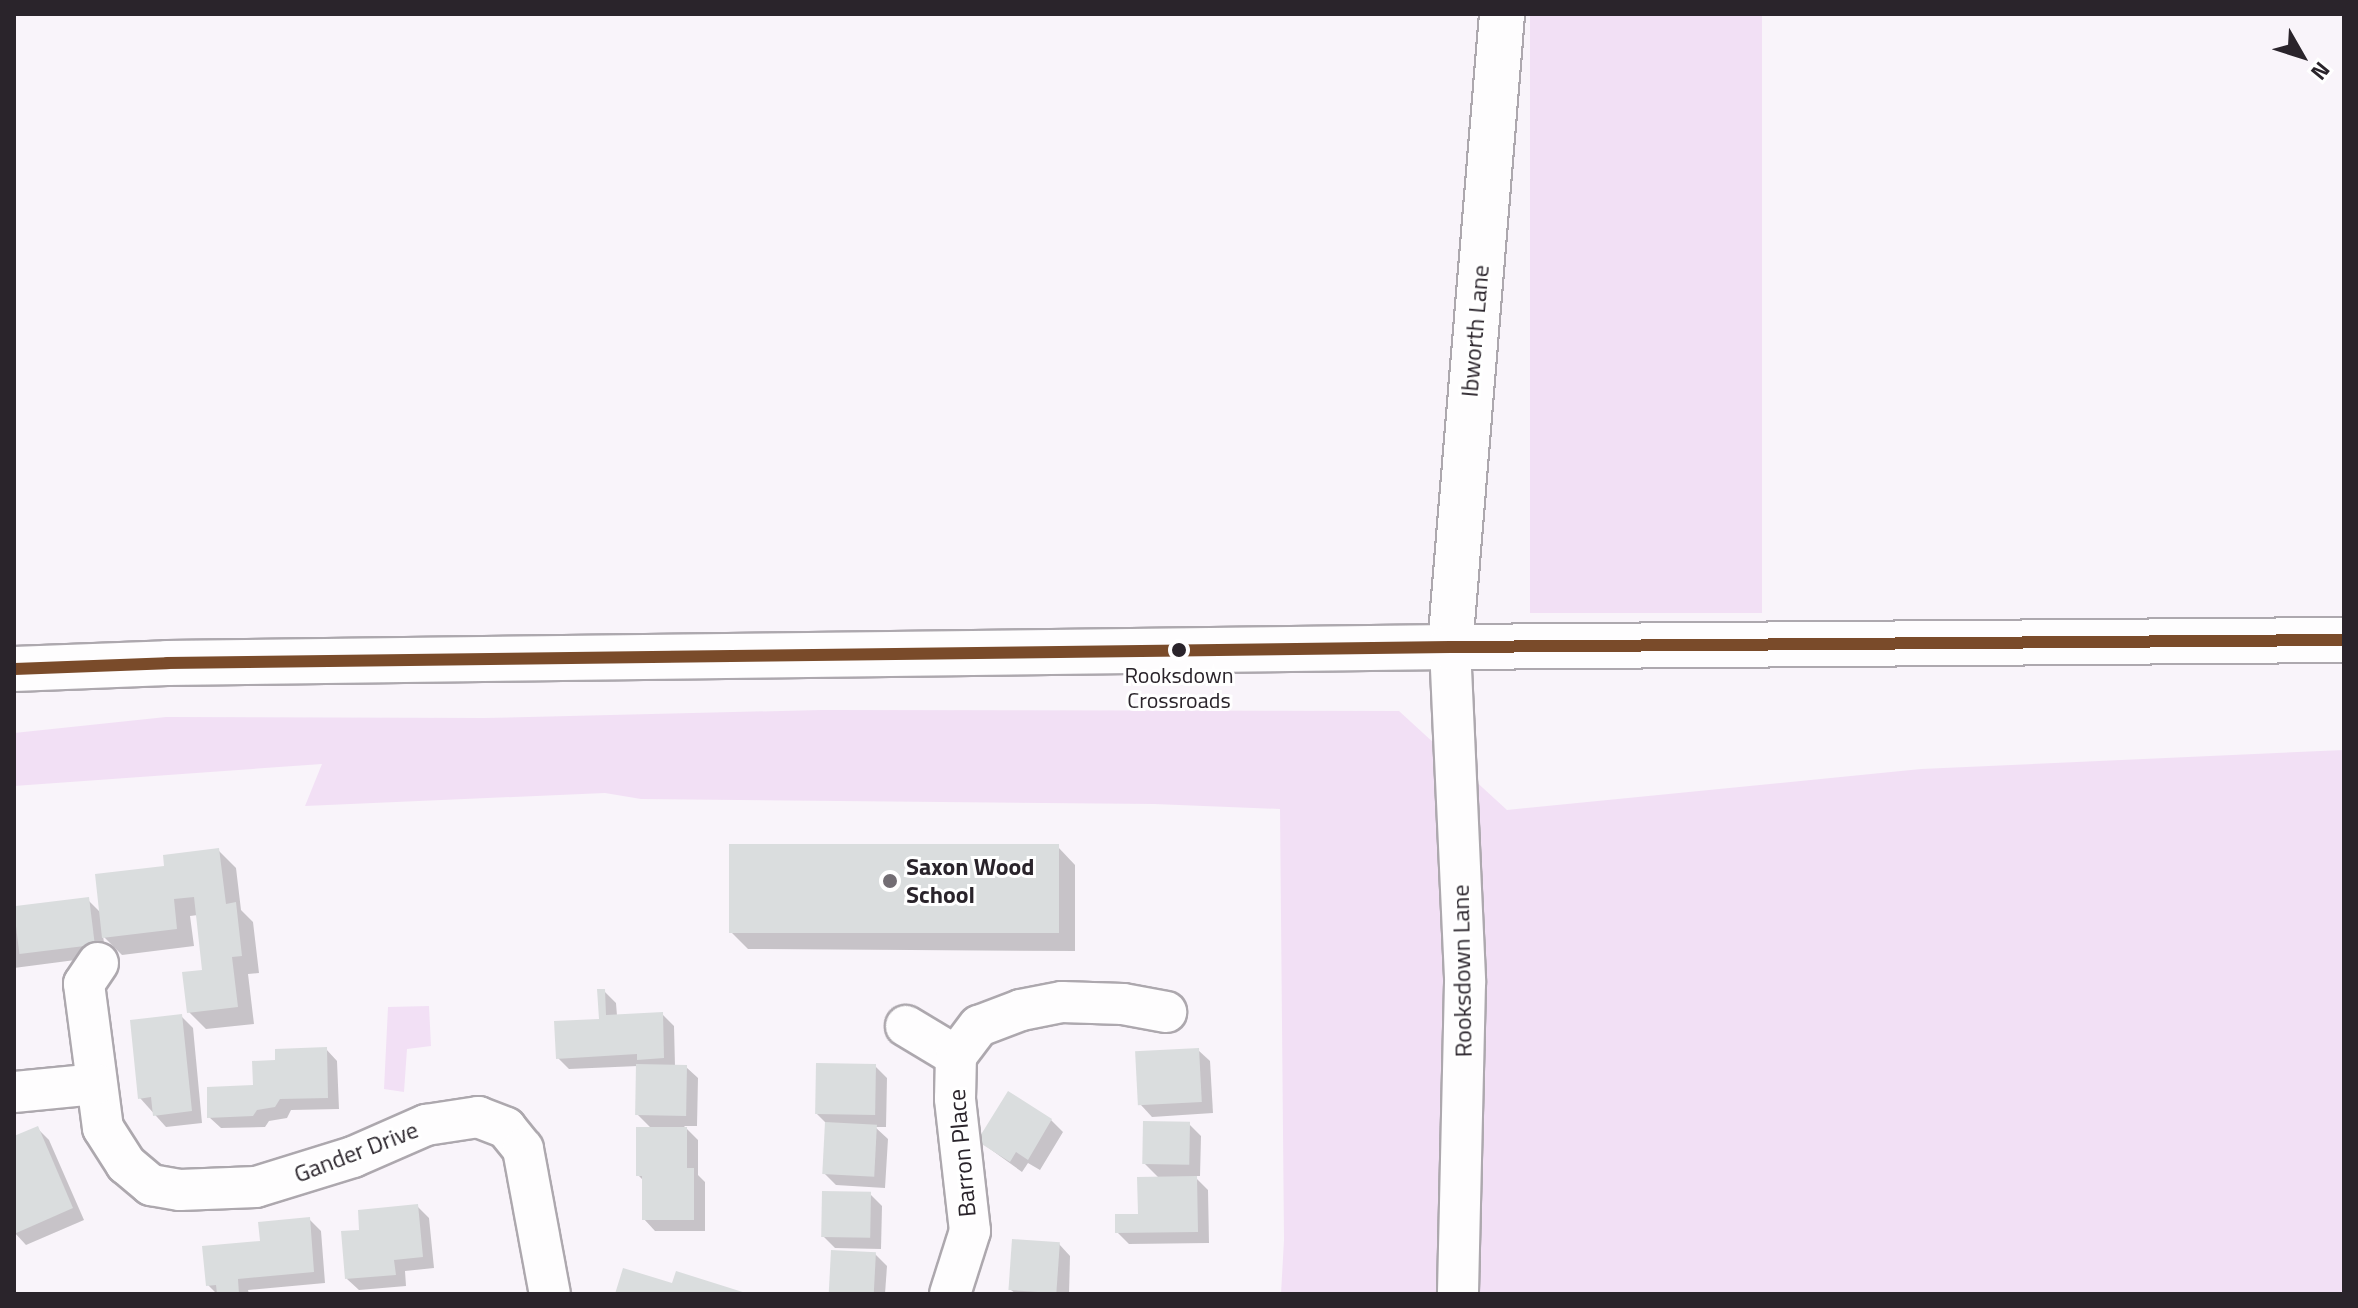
<!DOCTYPE html>
<html>
<head>
<meta charset="utf-8">
<style>
	body { margin:0 }
	#map { position:relative; width:2358px; height:1308px; overflow:hidden; background:#f9f4fa; font-family:"Titillium Web",sans-serif }
	div>[style] { position:absolute }
	.green>* { inset:0; background:#f2e0f5; transform-origin:0 0 }
	.shadow>* { inset:0; background:#0003 }
	.building>* { inset:0; background:#daddde; transform-origin:0 0 }
	.roads { filter:drop-shadow(2px 0 #ada8ae) drop-shadow(-2px 0 #ada8ae) drop-shadow(0 2px #ada8ae) drop-shadow(0 -2px #ada8ae) }
	.street>* { height:40px; margin:-20px; padding:0 20px; transform-origin:20px; border-radius:20px; background:#fefdfe }
	.secondary>* { height:44px; margin:-22px; padding:0 22px; transform-origin:22px; border-radius:22px; background:#fefdfe }
	.highway>* { height:44px; margin:-22px; padding:0 22px; transform-origin:22px; border-radius:22px; background:#fefdfe }
	.bus-1>* { height:12px; margin:-6px; padding:0 6px; transform-origin:6px; border-radius:6px; background:#7a4b2a }
	.dots>* { width:22px; height:22px; translate:-50% -50%; box-sizing:border-box; border:4px solid #fff; border-radius:50% }
	span { translate:-50% -50%; white-space:nowrap; text-align:center; line-height:1.15; -webkit-text-stroke:6px #fff; paint-order:stroke }
	.bus-label { font-size:22px; color:#2a242b }
	.street-label { font-size:24px; color:#2a242b }
	.poi-label { font-size:24px; color:#2a242b; font-weight:700 }
	.left { translate:0 -50%; text-align:left }
	.frame { position:absolute; inset:0; border:16px solid #2a242b; pointer-events:none }
	.north { position:absolute; left:2262px; top:16px; width:80px; height:80px; -webkit-text-stroke:6px #fff; paint-order:stroke; rotate:129deg; font-size:22px; font-weight:700; line-height:32px; text-align:center; color:#2a242b }
	.north::after { content:''; display:block; margin:auto; width:28px; height:36px; background:#2a242b; clip-path:polygon(50% 0,100% 100%,50% 72%,0 100%) }
</style>
</head>
<body>
<div id="map">
	<div class="green">
		<div style="left:1530px;top:14px;width:232px;height:599px"></div>
		<div style="clip-path:polygon(821px 710px,1399px 711px,1507px 810px,1921px 769px,2344px 750px,2344px 1294px,1281px 1294px,1284px 1240px,1280px 809px,1154px 804px,641px 799px,605px 793px,305px 806px,322px 764px,14px 786px,14px 733px,166px 717px,484px 718px)"></div>
		<div style="clip-path:polygon(429px 1006px,431px 1046px,407px 1049px,404px 1092px,384px 1089px,388px 1007px)"></div>
	</div>
	<div class="shadow">
		<div style="clip-path:polygon(1058px 847px,1075px 865px,1075px 951px,748px 949px,731px 932px)"></div>
		<div style="clip-path:polygon(218px 850px,236px 868px,241px 910px,253px 922px,259px 973px,248px 974px,254px 1024px,206px 1029px,189px 1012px,204px 971px,198px 915px,190px 916px,194px 946px,122px 955px,103px 936px,106px 956px,14px 968px,14px 909px,88px 900px,101px 913px,166px 868px)"></div>
		<div style="clip-path:polygon(604px 991px,616px 1003px,617px 1016px,662px 1014px,674px 1026px,675px 1066px,686px 1067px,698px 1078px,697px 1126px,684px 1126px,698px 1140px,698px 1175px,705px 1182px,705px 1231px,655px 1231px,644px 1219px,644px 1181px,638px 1175px,652px 1129px,637px 1114px,638px 1066px,569px 1069px,558px 1058px,601px 1021px)"></div>
		<div style="clip-path:polygon(181px 1016px,193px 1028px,202px 1123px,166px 1127px,140px 1098px)"></div>
		<div style="clip-path:polygon(326px 1049px,337px 1061px,339px 1109px,291px 1110px,287px 1118px,269px 1121px,265px 1127px,221px 1128px,209px 1117px,255px 1087px,277px 1062px)"></div>
		<div style="clip-path:polygon(1198px 1050px,1210px 1061px,1213px 1113px,1152px 1117px,1141px 1105px)"></div>
		<div style="clip-path:polygon(875px 1066px,887px 1078px,886px 1127px,875px 1127px,888px 1139px,885px 1188px,836px 1185px,824px 1173px,827px 1124px,816px 1113px)"></div>
		<div style="clip-path:polygon(1008px 1094px,1051px 1120px,1063px 1132px,1040px 1170px,1028px 1163px,1022px 1172px,979px 1141px)"></div>
		<div style="clip-path:polygon(1189px 1124px,1201px 1136px,1200px 1176px,1194px 1176px,1208px 1190px,1209px 1243px,1129px 1244px,1117px 1232px,1140px 1216px,1160px 1179px,1144px 1163px)"></div>
		<div style="clip-path:polygon(37px 1128px,49px 1140px,84px 1220px,26px 1245px,14px 1232px,14px 1139px)"></div>
		<div style="clip-path:polygon(870px 1194px,882px 1206px,881px 1249px,835px 1248px,823px 1236px)"></div>
		<div style="clip-path:polygon(417px 1206px,429px 1218px,434px 1268px,405px 1271px,406px 1286px,359px 1290px,347px 1279px,362px 1232px)"></div>
		<div style="clip-path:polygon(309px 1219px,321px 1231px,325px 1283px,248px 1290px,249px 1294px,217px 1294px,208px 1285px,262px 1242px)"></div>
		<div style="clip-path:polygon(1059px 1244px,1070px 1256px,1069px 1294px,1016px 1294px,1011px 1290px)"></div>
		<div style="clip-path:polygon(875px 1254px,887px 1266px,885px 1294px,830px 1294px)"></div>
	</div>
	<div class="building">
		<div style="left:729px;top:844px;width:330px;height:89px"></div>
		<div style="clip-path:polygon(219px 848px,226px 904px,236px 902px,242px 956px,232px 957px,238px 1007px,187px 1013px,182px 972px,202px 970px,194px 897px,174px 899px,177px 929px,102px 938px,95px 874px,164px 866px,163px 855px)"></div>
		<div style="left:89px;top:897px;width:48px;height:76px;rotate:83deg"></div>
		<div style="clip-path:polygon(597px 989px,605px 989px,606px 1015px,663px 1012px,664px 1058px,637px 1060px,637px 1054px,556px 1059px,554px 1021px,599px 1019px)"></div>
		<div style="clip-path:polygon(182px 1014px,192px 1111px,153px 1116px,151px 1097px,138px 1099px,130px 1020px)"></div>
		<div style="clip-path:polygon(327px 1047px,328px 1098px,280px 1099px,275px 1107px,257px 1110px,253px 1116px,207px 1118px,207px 1087px,253px 1085px,252px 1061px,275px 1060px,275px 1049px)"></div>
		<div style="left:1199px;top:1048px;width:54px;height:64px;rotate:87deg"></div>
		<div style="left:816px;top:1063px;width:60px;height:51px;rotate:1deg"></div>
		<div style="left:636px;top:1064px;width:51px;height:51px;rotate:1deg"></div>
		<div style="clip-path:polygon(1008px 1091px,1052px 1119px,1028px 1160px,1016px 1152px,1010px 1162px,977px 1141px)"></div>
		<div style="left:1143px;top:1121px;width:47px;height:43px;rotate:1deg"></div>
		<div style="left:825px;top:1122px;width:52px;height:52px;rotate:3deg"></div>
		<div style="clip-path:polygon(38px 1126px,73px 1208px,14px 1234px,14px 1136px)"></div>
		<div style="clip-path:polygon(636px 1127px,687px 1127px,687px 1168px,694px 1168px,694px 1220px,642px 1220px,642px 1176px,636px 1176px)"></div>
		<div style="clip-path:polygon(1197px 1176px,1198px 1232px,1115px 1233px,1115px 1214px,1138px 1214px,1137px 1177px)"></div>
		<div style="left:822px;top:1191px;width:49px;height:46px;rotate:1deg"></div>
		<div style="clip-path:polygon(418px 1204px,423px 1257px,394px 1260px,396px 1275px,345px 1279px,341px 1231px,359px 1230px,358px 1210px)"></div>
		<div style="clip-path:polygon(310px 1217px,314px 1272px,238px 1279px,239px 1294px,217px 1294px,216px 1285px,206px 1286px,202px 1246px,260px 1241px,258px 1222px)"></div>
		<div style="left:1012px;top:1239px;width:48px;height:51px;rotate:4deg"></div>
		<div style="left:831px;top:1250px;width:45px;height:44px;rotate:3deg"></div>
		<div style="clip-path:polygon(623px 1268px,672px 1283px,676px 1271px,749px 1294px,615px 1294px)"></div>
	</div>
	<div class="roads">
		<div class="street">
			<div style="left:1450px;top:647px;width:336px;rotate:87.4deg"></div>
			<div style="left:1465px;top:983px;width:311px;rotate:91.3deg"></div>
			<div style="left:98px;top:963px;width:25px;rotate:124deg"></div>
			<div style="left:84px;top:984px;width:145px;rotate:82.5deg"></div>
			<div style="left:103px;top:1128px;width:43px;rotate:57.4deg"></div>
			<div style="left:126px;top:1164px;width:33px;rotate:40deg"></div>
			<div style="left:151px;top:1185px;width:29px;rotate:10deg"></div>
			<div style="left:180px;top:1190px;width:76px;rotate:-2.3deg"></div>
			<div style="left:256px;top:1187px;width:102px;rotate:-17.2deg"></div>
			<div style="left:353px;top:1157px;width:80px;rotate:-23.7deg"></div>
			<div style="left:426px;top:1125px;width:53px;rotate:-8.7deg"></div>
			<div style="left:478px;top:1117px;width:30px;rotate:21deg"></div>
			<div style="left:506px;top:1128px;width:27px;rotate:51deg"></div>
			<div style="left:523px;top:1149px;width:147px;rotate:79.5deg"></div>
			<div style="left:906px;top:1026px;width:58px;rotate:31deg"></div>
			<div style="left:14px;top:1092px;width:82px;rotate:-5.6deg"></div>
			<div style="left:950px;top:1294px;width:66px;rotate:-72.4deg"></div>
			<div style="left:970px;top:1231px;width:133px;rotate:-96.5deg"></div>
			<div style="left:955px;top:1099px;width:43px;rotate:-88.7deg"></div>
			<div style="left:956px;top:1056px;width:38px;rotate:-53deg"></div>
			<div style="left:979px;top:1026px;width:45px;rotate:-20.9deg"></div>
			<div style="left:1021px;top:1010px;width:42px;rotate:-11deg"></div>
			<div style="left:1062px;top:1002px;width:61px;rotate:1.9deg"></div>
			<div style="left:1123px;top:1004px;width:44px;rotate:10.5deg"></div>
		</div>
		<div class="secondary">
			<div style="left:1450px;top:647px;width:635px;rotate:-85.3deg"></div>
		</div>
		<div class="highway">
			<div style="left:14px;top:669px;width:153px;rotate:-2.2deg"></div>
			<div style="left:167px;top:663px;width:1283px;rotate:-0.71deg"></div>
			<div style="left:1450px;top:647px;width:894px;rotate:-0.45deg"></div>
		</div>
	</div>
	<div class="bus-1">
		<div style="left:14px;top:669px;width:153px;rotate:-2.2deg"></div>
		<div style="left:167px;top:663px;width:1283px;rotate:-0.71deg"></div>
		<div style="left:1450px;top:647px;width:894px;rotate:-0.45deg"></div>
	</div>
	<div class="dots">
		<div style="left:1179px;top:650px;background:#2a242b"></div>
		<div style="left:890px;top:881px;background:#726d73"></div>
	</div>
	<div class="bus-label">
		<span style="left:1179px;top:688px">Rooksdown<br>Crossroads</span>
	</div>
	<div class="street-label">
		<span style="left:1475px;top:331px;rotate:-85deg">Ibworth Lane</span>
		<span style="left:1462px;top:971px;rotate:-91deg">Rooksdown Lane</span>
		<span style="left:356px;top:1152px;rotate:-21deg">Gander Drive</span>
		<span style="left:962px;top:1153px;rotate:-95deg">Barron Place</span>
	</div>
	<div class="poi-label">
		<span class="left" style="left:906px;top:881px">Saxon Wood<br>School</span>
	</div>
	<div class="frame"></div>
	<div class="north">N</div>
</div>
</body>
</html>
